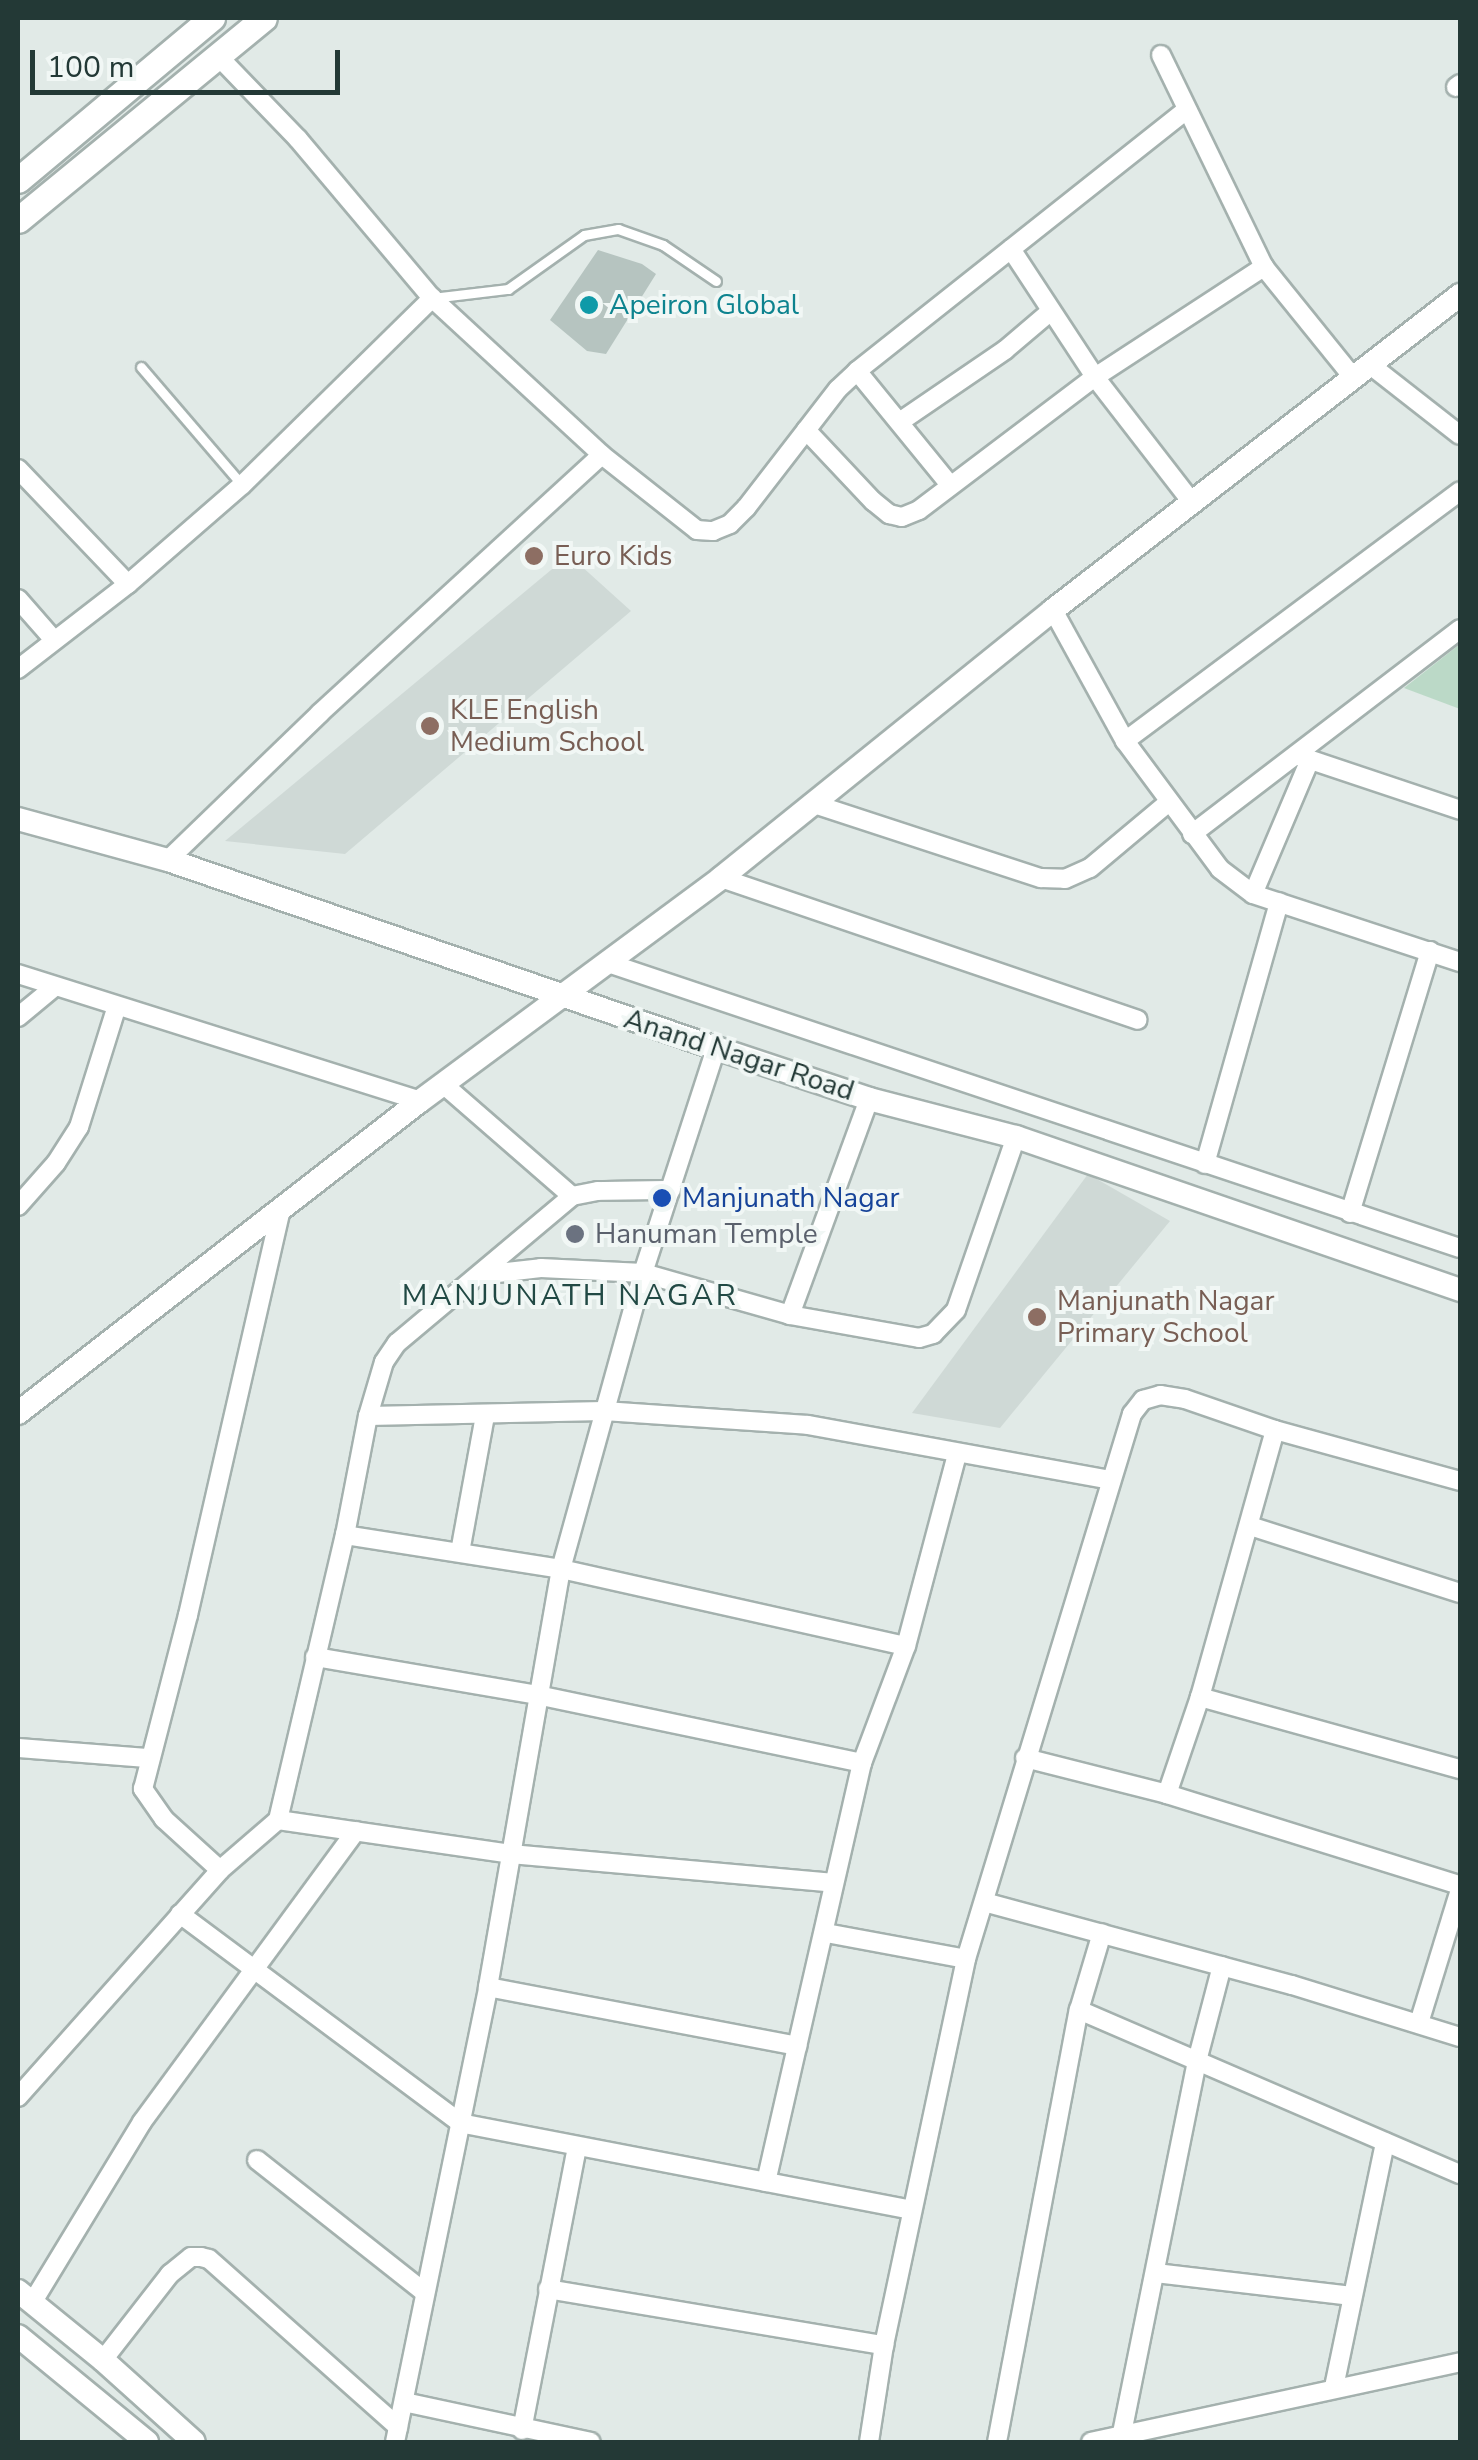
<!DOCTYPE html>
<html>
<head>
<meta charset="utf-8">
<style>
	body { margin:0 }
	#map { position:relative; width:1478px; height:2460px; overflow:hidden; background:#e1eae7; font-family:"Nunito Sans",sans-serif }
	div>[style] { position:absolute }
	.built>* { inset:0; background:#cfd9d6 }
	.green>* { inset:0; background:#bbd9c7 }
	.building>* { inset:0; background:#b6c4c0 }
	.roads { filter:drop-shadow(2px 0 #a4b1ae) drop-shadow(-2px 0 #a4b1ae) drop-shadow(0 2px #a4b1ae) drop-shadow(0 -2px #a4b1ae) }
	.service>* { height:9px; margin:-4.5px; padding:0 4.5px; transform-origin:4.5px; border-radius:4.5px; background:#fff }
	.minor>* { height:18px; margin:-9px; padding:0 9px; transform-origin:9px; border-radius:9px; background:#fff }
	.tertiary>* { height:22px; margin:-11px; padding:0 11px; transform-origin:11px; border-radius:11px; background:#fff }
	.secondary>* { height:25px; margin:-12.5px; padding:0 12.5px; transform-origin:12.5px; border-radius:12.5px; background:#fff }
	.dots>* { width:28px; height:28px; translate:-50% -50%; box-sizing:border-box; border:5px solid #f1f7f5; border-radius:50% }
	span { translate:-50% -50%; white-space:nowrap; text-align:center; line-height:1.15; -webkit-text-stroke:8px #f1f7f5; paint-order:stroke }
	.culture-label { font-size:28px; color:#0d838f }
	.left { translate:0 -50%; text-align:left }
	.education-label { font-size:28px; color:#785e54 }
	.street-label { font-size:28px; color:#233936 }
	.transit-label { font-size:28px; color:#164399 }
	.worship-label { font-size:28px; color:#5b616d }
	.neighbourhood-label { font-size:30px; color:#214944; letter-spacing:2.5px }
	.frame { position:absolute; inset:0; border:20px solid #233936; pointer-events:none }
	.scale { position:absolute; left:30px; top:50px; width:310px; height:45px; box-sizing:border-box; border:5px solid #233936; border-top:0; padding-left:12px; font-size:30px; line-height:35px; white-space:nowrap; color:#233936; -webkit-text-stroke:8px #f1f7f5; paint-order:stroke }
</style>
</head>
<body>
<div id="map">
	<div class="built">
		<div style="clip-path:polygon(569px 555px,631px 611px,345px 854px,225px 841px)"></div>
		<div style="clip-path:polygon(1088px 1174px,1170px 1221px,1000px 1428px,912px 1413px)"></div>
	</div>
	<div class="green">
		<div style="clip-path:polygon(1460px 644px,1460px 709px,1404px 688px)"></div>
	</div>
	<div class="building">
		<div style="clip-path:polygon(598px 250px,642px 264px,656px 274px,606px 354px,587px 351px,550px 320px)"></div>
	</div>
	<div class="roads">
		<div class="service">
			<div style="left:432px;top:298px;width:77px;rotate:-6.8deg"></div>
			<div style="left:508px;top:289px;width:93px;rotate:-35.4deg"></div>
			<div style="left:584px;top:235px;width:35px;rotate:-10deg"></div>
			<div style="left:618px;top:229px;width:48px;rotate:19.6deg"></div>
			<div style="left:663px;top:245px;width:64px;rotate:34.2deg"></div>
			<div style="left:141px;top:367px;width:155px;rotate:49.4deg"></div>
		</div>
		<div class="minor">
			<div style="left:217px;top:55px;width:117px;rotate:46deg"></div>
			<div style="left:298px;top:139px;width:208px;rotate:49.9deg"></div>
			<div style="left:432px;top:298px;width:231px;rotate:42.7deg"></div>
			<div style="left:602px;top:455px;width:121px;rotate:38.3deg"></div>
			<div style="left:697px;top:530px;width:16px;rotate:4deg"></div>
			<div style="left:713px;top:531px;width:18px;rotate:-22deg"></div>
			<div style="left:730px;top:524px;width:23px;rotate:-45deg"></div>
			<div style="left:746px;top:508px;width:150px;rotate:-52.3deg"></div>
			<div style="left:838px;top:389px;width:26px;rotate:-43deg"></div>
			<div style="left:857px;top:371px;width:420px;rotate:-38.4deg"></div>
			<div style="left:1161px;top:55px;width:236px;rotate:64.1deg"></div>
			<div style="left:1264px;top:267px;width:140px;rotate:51.1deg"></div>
			<div style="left:1456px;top:87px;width:5px;rotate:-37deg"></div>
			<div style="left:1011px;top:249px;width:153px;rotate:56.7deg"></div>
			<div style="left:1095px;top:377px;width:157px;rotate:52.3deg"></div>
			<div style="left:1369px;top:364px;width:115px;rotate:38deg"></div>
			<div style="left:857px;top:371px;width:147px;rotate:50.8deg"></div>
			<div style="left:901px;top:421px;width:126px;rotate:-34.3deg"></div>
			<div style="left:1005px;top:350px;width:60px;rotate:-40.3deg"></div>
			<div style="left:806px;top:430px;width:98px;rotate:46.7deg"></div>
			<div style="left:873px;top:501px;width:21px;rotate:39deg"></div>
			<div style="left:889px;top:514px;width:13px;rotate:13deg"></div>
			<div style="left:902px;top:517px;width:18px;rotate:-22deg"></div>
			<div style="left:919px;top:510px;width:221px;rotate:-37.1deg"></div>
			<div style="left:1095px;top:377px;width:202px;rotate:-33.1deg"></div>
			<div style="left:18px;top:469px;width:159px;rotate:46.3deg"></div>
			<div style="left:18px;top:599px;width:55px;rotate:48.7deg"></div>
			<div style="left:1053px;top:610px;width:149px;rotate:61.2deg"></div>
			<div style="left:1125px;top:741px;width:159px;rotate:53.4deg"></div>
			<div style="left:1220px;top:869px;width:41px;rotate:37.1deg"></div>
			<div style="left:1253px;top:894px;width:218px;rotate:18.2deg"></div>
			<div style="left:18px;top:669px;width:139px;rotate:-37.7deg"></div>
			<div style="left:128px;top:584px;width:151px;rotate:-41deg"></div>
			<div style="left:242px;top:485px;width:267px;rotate:-44.5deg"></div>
			<div style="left:1125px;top:741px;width:418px;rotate:-36.7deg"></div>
			<div style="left:1299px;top:756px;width:170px;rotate:18.5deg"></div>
			<div style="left:811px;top:803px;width:242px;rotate:18.1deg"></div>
			<div style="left:1041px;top:878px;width:24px;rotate:2deg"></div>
			<div style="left:1065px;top:879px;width:27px;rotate:-24deg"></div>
			<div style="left:1090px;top:868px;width:103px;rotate:-39.9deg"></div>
			<div style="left:1192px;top:834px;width:337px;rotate:-37.4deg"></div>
			<div style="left:168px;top:860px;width:211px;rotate:-44deg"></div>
			<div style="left:320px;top:713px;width:382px;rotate:-42.5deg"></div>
			<div style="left:721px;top:878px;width:440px;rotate:18.8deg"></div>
			<div style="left:1253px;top:894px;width:146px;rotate:-67deg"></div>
			<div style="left:608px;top:963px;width:898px;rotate:18.5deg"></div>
			<div style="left:18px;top:974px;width:422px;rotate:17.5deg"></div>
			<div style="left:18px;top:1017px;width:45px;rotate:-39.6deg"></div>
			<div style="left:443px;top:1084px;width:171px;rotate:41deg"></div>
			<div style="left:1205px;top:1164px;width:272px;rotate:-74.2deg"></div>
			<div style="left:18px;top:1206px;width:57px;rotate:-48.5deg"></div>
			<div style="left:56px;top:1163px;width:43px;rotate:-57.4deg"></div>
			<div style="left:79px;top:1127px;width:124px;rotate:-72.6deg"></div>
			<div style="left:1350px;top:1213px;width:274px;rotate:-73deg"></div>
			<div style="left:480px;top:1275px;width:61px;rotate:-6.5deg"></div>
			<div style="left:541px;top:1268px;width:102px;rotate:2.8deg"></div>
			<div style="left:643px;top:1273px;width:153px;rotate:15.9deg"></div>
			<div style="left:790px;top:1315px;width:131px;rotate:10.1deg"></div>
			<div style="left:919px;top:1338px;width:15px;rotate:-16deg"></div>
			<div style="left:933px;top:1334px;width:33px;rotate:-46deg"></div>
			<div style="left:956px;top:1310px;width:183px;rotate:-70.9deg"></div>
			<div style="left:790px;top:1315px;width:230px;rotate:-69.9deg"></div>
			<div style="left:368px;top:1416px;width:236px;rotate:-1.2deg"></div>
			<div style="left:604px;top:1411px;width:204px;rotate:3.9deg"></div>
			<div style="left:808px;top:1425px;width:307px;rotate:10.3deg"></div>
			<div style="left:1250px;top:1526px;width:220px;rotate:17.7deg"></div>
			<div style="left:345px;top:1535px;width:219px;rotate:8.9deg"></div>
			<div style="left:561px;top:1569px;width:353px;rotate:12.6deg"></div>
			<div style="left:460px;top:1552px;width:138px;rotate:-79.6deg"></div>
			<div style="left:315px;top:1657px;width:225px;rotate:9.7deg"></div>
			<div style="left:537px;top:1695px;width:332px;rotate:11.8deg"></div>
			<div style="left:1200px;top:1697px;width:270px;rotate:15.5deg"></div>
			<div style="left:18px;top:1748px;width:130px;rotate:4.4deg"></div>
			<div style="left:1025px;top:1758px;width:146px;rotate:14.2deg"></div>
			<div style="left:1167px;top:1794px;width:307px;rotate:17.3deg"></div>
			<div style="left:1167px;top:1794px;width:102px;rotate:-71.2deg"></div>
			<div style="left:1200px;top:1697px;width:277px;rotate:-74.3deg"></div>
			<div style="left:278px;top:1820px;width:235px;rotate:8.3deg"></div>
			<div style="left:511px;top:1854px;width:324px;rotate:5.1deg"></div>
			<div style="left:220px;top:1870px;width:76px;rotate:-137.7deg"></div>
			<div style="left:164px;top:1819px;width:37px;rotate:-125deg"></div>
			<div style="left:143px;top:1789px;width:180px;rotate:-75.5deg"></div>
			<div style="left:188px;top:1615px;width:412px;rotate:-77.1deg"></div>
			<div style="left:984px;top:1902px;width:319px;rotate:15.1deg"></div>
			<div style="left:1292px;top:1985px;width:176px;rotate:17.2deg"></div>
			<div style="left:180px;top:1914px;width:349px;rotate:36.7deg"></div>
			<div style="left:460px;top:2123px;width:460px;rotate:10.9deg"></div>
			<div style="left:826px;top:1933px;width:142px;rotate:10.5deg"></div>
			<div style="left:488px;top:1987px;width:315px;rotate:10.8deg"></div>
			<div style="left:1079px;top:2010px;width:415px;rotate:23.3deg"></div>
			<div style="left:1419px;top:2023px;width:139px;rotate:-72.9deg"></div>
			<div style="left:18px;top:2097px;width:304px;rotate:-48.3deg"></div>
			<div style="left:220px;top:1870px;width:77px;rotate:-40.8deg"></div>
			<div style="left:278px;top:1820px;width:293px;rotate:-76.8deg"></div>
			<div style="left:345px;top:1535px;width:121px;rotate:-79.1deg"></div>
			<div style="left:368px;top:1416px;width:56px;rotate:-73.5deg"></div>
			<div style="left:384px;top:1362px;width:23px;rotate:-56deg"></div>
			<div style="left:397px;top:1343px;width:229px;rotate:-40deg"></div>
			<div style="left:572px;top:1196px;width:26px;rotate:-11deg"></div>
			<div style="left:598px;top:1191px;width:73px;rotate:-0.8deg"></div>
			<div style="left:257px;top:2160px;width:211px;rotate:38.3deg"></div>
			<div style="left:766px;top:2182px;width:430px;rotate:-77.1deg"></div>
			<div style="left:862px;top:1763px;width:125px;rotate:-69.4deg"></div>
			<div style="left:906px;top:1646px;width:199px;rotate:-75.1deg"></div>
			<div style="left:1156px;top:2273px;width:197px;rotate:6.7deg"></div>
			<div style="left:548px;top:2289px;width:341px;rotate:9.5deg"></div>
			<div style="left:32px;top:2303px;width:212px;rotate:-58.7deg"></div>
			<div style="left:142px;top:2122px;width:361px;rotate:-53.7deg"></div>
			<div style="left:103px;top:2360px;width:109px;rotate:-52.1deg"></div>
			<div style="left:170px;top:2274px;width:27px;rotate:-39deg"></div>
			<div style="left:191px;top:2257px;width:10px"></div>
			<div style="left:201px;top:2257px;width:8px;rotate:14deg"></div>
			<div style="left:209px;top:2259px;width:253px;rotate:41.6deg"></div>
			<div style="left:1334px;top:2387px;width:250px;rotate:-78.2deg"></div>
			<div style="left:404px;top:2402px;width:191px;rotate:12.1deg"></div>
			<div style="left:522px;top:2430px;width:289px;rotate:-79deg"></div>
			<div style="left:1122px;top:2433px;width:379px;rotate:-78.6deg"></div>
			<div style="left:1197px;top:2061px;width:98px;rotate:-75.3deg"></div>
			<div style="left:395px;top:2442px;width:464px;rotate:-78.4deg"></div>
			<div style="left:488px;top:1987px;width:424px;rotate:-80.1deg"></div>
			<div style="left:561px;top:1569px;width:307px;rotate:-74.5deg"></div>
			<div style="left:643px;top:1273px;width:237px;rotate:-72deg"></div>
			<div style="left:869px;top:2442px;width:98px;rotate:-81.2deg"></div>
			<div style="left:884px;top:2345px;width:395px;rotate:-78deg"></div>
			<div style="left:966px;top:1959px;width:570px;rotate:-73.06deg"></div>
			<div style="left:1132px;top:1414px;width:18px;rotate:-52deg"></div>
			<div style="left:1143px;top:1400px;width:18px;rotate:-16deg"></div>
			<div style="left:1160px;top:1395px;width:25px;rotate:9deg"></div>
			<div style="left:1185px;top:1399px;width:95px;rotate:19deg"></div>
			<div style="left:1275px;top:1430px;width:192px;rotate:15.4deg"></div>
			<div style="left:997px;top:2442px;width:440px;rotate:-79.3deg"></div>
			<div style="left:1079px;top:2010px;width:80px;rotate:-73.4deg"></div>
			<div style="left:1091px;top:2442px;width:378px;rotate:-12.2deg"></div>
		</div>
		<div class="tertiary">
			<div style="left:18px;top:819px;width:156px;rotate:15.3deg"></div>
			<div style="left:168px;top:860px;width:579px;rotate:18.94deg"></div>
			<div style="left:716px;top:1048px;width:161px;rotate:18.4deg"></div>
			<div style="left:869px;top:1099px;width:152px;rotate:14.5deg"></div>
			<div style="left:1016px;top:1137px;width:470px;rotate:19deg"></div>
			<div style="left:18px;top:1413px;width:509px;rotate:-37.82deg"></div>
			<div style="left:420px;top:1101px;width:375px;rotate:-36.5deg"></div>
			<div style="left:721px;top:878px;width:427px;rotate:-38.9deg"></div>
			<div style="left:1053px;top:610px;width:515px;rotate:-37.74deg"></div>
			<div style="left:18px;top:2291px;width:109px;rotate:39.1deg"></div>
			<div style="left:103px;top:2360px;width:122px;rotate:42deg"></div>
			<div style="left:18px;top:2336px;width:167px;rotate:39.4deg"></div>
		</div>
		<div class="secondary">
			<div style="left:18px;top:180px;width:253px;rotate:-39.9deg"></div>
			<div style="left:18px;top:220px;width:318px;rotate:-39.4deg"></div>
		</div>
	</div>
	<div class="dots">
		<div style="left:589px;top:305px;background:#0f9aa8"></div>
		<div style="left:534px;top:556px;background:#8d6e63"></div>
		<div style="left:430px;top:726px;background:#8d6e63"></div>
		<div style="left:662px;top:1198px;background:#1a4fb4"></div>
		<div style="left:575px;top:1234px;background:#6b7280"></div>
		<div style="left:1037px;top:1317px;background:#8d6e63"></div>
	</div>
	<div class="culture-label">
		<span class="left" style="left:609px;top:305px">Apeiron Global</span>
	</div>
	<div class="education-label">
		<span class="left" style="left:554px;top:556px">Euro Kids</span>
		<span class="left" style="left:450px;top:726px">KLE English<br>Medium School</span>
		<span class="left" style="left:1057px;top:1317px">Manjunath Nagar<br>Primary School</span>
	</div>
	<div class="street-label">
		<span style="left:739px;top:1055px;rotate:18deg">Anand Nagar Road</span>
	</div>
	<div class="transit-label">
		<span class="left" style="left:682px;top:1198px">Manjunath Nagar</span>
	</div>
	<div class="worship-label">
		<span class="left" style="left:595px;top:1234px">Hanuman Temple</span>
	</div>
	<div class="neighbourhood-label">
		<span style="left:570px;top:1296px">MANJUNATH NAGAR</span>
	</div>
	<div class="frame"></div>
	<div class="scale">100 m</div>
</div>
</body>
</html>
